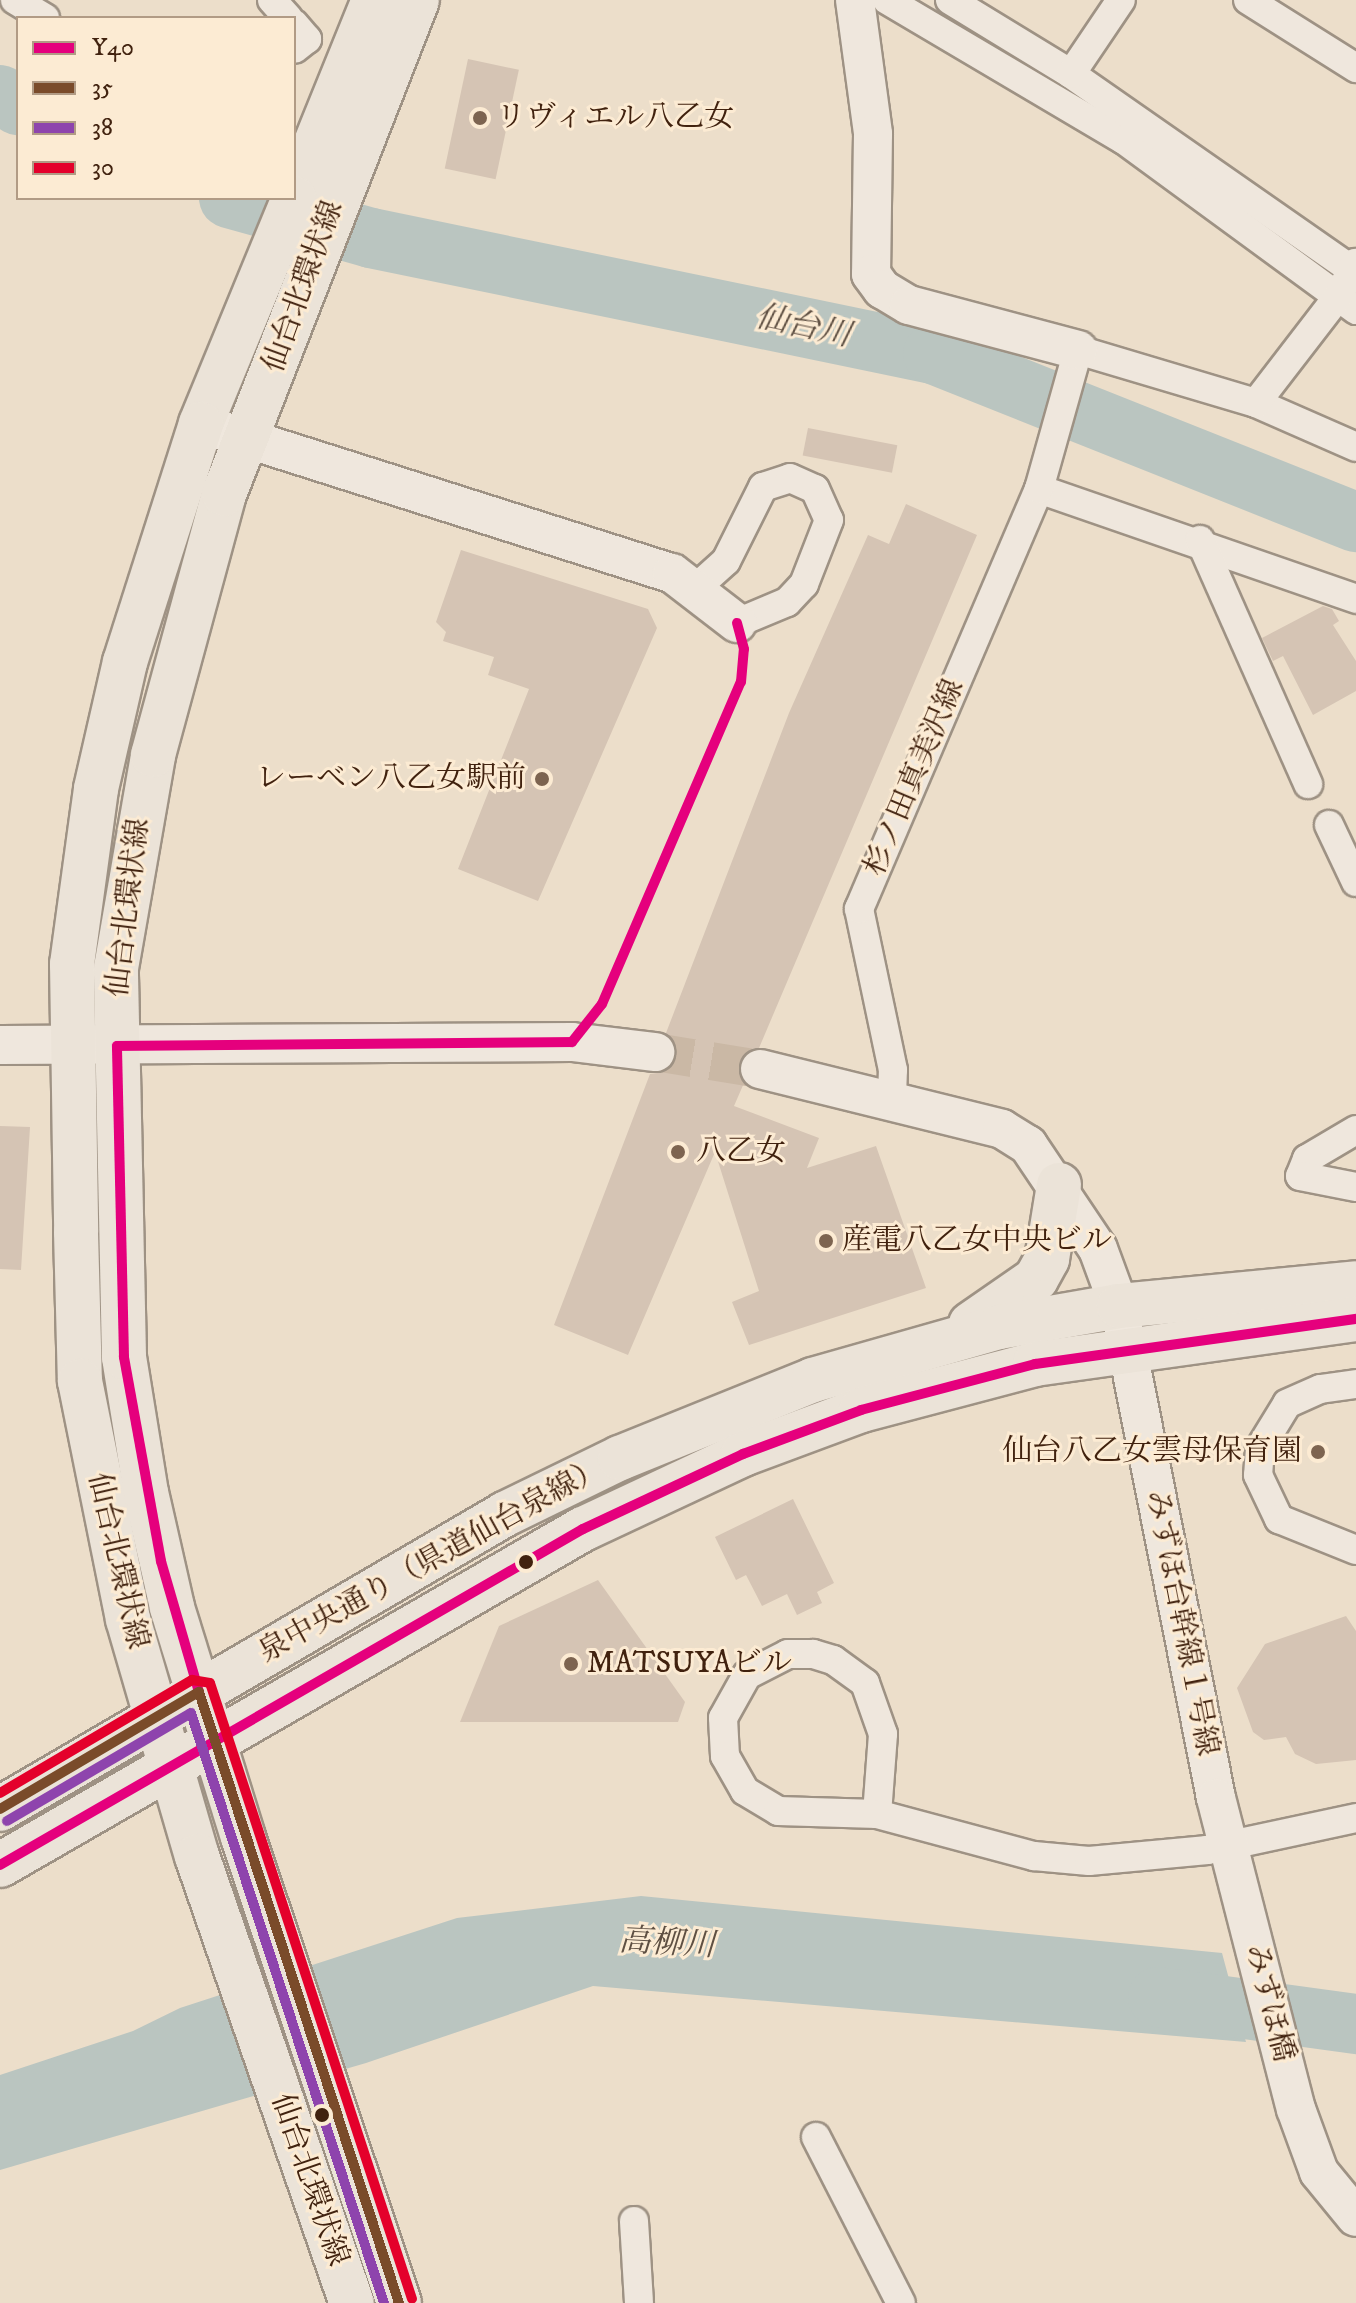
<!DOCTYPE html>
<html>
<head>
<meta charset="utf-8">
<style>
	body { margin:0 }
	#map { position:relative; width:1356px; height:2303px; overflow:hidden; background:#ecdeca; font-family:"IM FELL DW Pica","Noto Serif JP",serif }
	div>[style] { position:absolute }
	.water>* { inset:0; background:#bac5c0 }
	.river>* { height:60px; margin:-30px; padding:0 30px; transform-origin:30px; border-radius:30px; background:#bac5c0 }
	.building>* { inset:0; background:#d5c4b4; transform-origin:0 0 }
	.secondary-tunnel>* { height:38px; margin-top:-19px; transform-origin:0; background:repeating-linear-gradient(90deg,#cab8a5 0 38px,transparent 0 57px) }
	.roads { filter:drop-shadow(2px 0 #9e9284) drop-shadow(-2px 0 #9e9284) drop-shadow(0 2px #9e9284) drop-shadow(0 -2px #9e9284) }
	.street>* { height:28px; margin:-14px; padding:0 14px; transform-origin:14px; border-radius:14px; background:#efe7dd }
	.secondary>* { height:38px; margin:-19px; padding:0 19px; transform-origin:19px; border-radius:19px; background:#efe7dd }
	.primary>* { height:44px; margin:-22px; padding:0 22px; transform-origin:22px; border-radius:22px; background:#ebe3d8 }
	.bus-1>* { height:10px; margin:-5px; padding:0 5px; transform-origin:5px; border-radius:5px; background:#e5007d }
	.bus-2>* { height:10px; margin:-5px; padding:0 5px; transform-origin:5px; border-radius:5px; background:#7a4b2a }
	.bus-3>* { height:10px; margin:-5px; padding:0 5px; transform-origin:5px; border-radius:5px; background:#8e44ad }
	.bus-4>* { height:10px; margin:-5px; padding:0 5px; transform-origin:5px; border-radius:5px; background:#e4002b }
	.dots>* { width:22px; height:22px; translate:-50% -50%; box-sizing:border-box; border:4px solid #fcebd3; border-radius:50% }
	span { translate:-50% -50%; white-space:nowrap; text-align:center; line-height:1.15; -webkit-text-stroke:6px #fcebd3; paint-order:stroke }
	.poi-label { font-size:30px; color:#41220f }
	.left { translate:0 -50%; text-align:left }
	.right { translate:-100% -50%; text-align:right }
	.street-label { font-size:30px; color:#41220f }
	.water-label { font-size:32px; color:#5f5043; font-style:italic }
	.legend { position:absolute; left:16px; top:16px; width:280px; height:184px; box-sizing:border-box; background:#fcebd3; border:2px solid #b19b85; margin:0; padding:10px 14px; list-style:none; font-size:24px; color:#41220f }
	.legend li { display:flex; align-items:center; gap:16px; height:40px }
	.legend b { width:40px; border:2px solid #b19b85 }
</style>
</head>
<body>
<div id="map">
	<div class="water">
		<div style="clip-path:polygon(641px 1896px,1222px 1953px,1246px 2042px,593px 1986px,366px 2063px,0 2170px,0 2075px,133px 2031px,180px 2008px,457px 1918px)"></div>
	</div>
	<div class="river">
		<div style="left:0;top:95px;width:21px;rotate:29deg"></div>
		<div style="left:229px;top:198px;width:148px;rotate:15.7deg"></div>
		<div style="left:371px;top:238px;width:574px;rotate:11.66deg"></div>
		<div style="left:933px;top:354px;width:455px;rotate:21.7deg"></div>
		<div style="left:1158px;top:1997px;width:200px;rotate:7.8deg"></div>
	</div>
	<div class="building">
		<div style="left:468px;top:59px;width:52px;height:112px;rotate:12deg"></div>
		<div style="left:808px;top:428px;width:91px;height:28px;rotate:11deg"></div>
		<div style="clip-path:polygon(906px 504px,977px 535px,759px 1048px,739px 1063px,744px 1083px,734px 1106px,819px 1138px,807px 1168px,876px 1146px,926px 1288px,749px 1345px,732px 1302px,759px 1291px,715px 1152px,628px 1355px,554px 1325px,650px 1074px,664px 1072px,677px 1055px,666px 1033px,789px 713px,868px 535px,889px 544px)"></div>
		<div style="clip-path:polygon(461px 550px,648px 609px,657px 628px,538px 901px,458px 869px,529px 689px,488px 675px,494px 657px,443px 641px,446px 632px,436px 622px)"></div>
		<div style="clip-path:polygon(1323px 606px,1332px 609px,1339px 621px,1333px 625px,1356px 661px,1356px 691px,1313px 715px,1283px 656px,1273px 661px,1262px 638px)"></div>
		<div style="clip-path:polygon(0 1126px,30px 1127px,21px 1270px,0 1269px)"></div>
		<div style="clip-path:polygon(793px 1499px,834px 1583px,817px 1592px,822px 1603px,797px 1615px,787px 1594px,762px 1606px,746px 1575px,736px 1580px,715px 1537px)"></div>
		<div style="clip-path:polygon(598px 1580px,685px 1702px,678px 1722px,460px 1722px,499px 1626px)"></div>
		<div style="clip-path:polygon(1346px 1616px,1356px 1631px,1356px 1760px,1316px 1764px,1295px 1754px,1286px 1737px,1264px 1740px,1253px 1732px,1237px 1688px,1265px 1644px)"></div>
	</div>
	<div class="secondary-tunnel">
		<div style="left:655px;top:1052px;width:106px;rotate:9.2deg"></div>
	</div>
	<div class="roads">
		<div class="street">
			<div style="left:15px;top:0;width:35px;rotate:31deg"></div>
			<div style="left:272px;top:0;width:24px;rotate:48deg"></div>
			<div style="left:887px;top:0;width:275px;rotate:30.6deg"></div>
			<div style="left:1124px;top:140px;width:288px;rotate:36.2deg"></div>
			<div style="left:950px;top:0;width:142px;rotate:31.4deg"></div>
			<div style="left:1071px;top:74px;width:348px;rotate:34.9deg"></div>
			<div style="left:1248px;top:0;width:128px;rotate:32.2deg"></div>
			<div style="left:294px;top:24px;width:20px;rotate:49deg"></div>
			<div style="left:307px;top:39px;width:16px;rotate:142deg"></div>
			<div style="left:1071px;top:74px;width:89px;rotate:-56deg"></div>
			<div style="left:1256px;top:403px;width:109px;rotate:23.7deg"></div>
			<div style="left:1039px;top:489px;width:336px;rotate:19.1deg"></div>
			<div style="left:1200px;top:540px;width:267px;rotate:66.1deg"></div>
			<div style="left:696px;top:588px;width:40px;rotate:-42deg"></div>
			<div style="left:726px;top:561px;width:83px;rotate:-63.4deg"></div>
			<div style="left:763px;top:487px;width:28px;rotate:-18deg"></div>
			<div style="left:790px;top:478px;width:27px;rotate:24deg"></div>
			<div style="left:815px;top:489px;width:34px;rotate:66deg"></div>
			<div style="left:829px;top:520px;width:69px;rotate:111.3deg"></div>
			<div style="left:804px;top:584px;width:25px;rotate:133deg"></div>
			<div style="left:787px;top:602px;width:54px;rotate:157.2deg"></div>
			<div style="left:1329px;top:825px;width:63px;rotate:64.7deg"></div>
			<div style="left:892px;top:1097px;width:27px;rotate:-88deg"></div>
			<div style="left:893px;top:1070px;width:165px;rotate:-101.9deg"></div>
			<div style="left:859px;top:909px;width:457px;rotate:-66.8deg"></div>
			<div style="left:1039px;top:489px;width:144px;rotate:-74.3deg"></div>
			<div style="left:1078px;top:350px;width:186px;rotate:16.6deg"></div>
			<div style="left:1256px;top:403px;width:133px;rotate:-52.4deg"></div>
			<div style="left:1337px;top:298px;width:40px;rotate:-62deg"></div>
			<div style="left:1356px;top:1130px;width:57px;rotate:149.4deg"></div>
			<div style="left:1307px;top:1159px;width:18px;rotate:112deg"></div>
			<div style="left:1300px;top:1176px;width:57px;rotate:11.1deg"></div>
			<div style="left:1356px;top:1384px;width:36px;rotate:172deg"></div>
			<div style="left:1320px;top:1389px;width:36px;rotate:156deg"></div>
			<div style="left:1287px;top:1404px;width:52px;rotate:121.5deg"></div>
			<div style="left:1260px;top:1448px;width:27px;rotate:94deg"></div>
			<div style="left:1258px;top:1475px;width:49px;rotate:64.5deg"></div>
			<div style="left:1279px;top:1519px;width:83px;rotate:21.9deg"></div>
			<div style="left:877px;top:1814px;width:80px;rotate:-85.7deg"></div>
			<div style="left:883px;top:1734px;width:54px;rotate:-109.4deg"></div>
			<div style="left:865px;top:1683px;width:39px;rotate:-144deg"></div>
			<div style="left:833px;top:1660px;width:21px;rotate:-163deg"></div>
			<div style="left:813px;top:1654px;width:25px;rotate:180deg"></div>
			<div style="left:788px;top:1654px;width:46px;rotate:152.9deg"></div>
			<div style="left:747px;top:1675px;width:49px;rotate:119.2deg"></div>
			<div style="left:723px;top:1718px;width:38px;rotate:87deg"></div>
			<div style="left:725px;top:1756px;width:40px;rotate:60.3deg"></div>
			<div style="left:745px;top:1791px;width:39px;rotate:31deg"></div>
			<div style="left:778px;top:1811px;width:99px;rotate:1.7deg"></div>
			<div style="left:877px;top:1814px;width:163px;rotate:15deg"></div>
			<div style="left:1034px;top:1856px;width:55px;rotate:5.2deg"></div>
			<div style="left:1089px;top:1861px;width:119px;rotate:-5.3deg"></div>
			<div style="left:1207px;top:1850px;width:152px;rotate:-12.1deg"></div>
			<div style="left:816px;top:2137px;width:186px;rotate:62.9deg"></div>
			<div style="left:634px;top:2221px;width:82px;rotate:86.5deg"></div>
		</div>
		<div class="secondary">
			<div style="left:855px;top:0;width:135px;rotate:82.3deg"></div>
			<div style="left:873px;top:134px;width:140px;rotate:90.8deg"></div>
			<div style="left:871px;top:274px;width:19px;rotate:54deg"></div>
			<div style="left:882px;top:289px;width:31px;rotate:31deg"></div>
			<div style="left:909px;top:305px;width:175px;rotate:14.9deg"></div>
			<div style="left:201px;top:424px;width:494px;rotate:17.6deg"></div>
			<div style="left:672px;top:573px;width:82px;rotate:37.6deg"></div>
			<div style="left:0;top:1045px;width:572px;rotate:-0.3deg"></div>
			<div style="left:572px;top:1042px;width:84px;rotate:6.9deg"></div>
			<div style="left:760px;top:1069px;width:249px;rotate:13.9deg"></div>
			<div style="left:1002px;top:1129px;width:31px;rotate:32deg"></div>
			<div style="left:1028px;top:1145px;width:125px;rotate:56.1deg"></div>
			<div style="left:1098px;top:1249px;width:61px;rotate:69.8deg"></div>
			<div style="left:1119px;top:1306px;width:501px;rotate:78.85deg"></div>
			<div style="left:1216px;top:1798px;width:321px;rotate:75.6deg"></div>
			<div style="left:1296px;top:2109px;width:67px;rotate:69.9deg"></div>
			<div style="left:1319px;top:2172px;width:58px;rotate:50.6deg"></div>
		</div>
		<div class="primary">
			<div style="left:294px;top:197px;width:213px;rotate:-67.9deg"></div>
			<div style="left:294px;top:198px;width:244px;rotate:112.4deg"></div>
			<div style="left:201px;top:424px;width:250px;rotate:107.7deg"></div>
			<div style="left:125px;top:662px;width:130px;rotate:102.9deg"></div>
			<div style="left:96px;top:789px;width:177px;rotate:97.8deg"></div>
			<div style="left:72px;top:964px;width:268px;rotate:89.1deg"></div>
			<div style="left:76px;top:1232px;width:149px;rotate:88.5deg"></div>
			<div style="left:80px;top:1381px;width:243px;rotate:78.6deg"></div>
			<div style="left:128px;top:1619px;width:247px;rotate:73.8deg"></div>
			<div style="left:197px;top:1856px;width:473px;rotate:70.9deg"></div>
			<div style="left:971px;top:1324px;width:79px;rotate:-34.7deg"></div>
			<div style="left:1036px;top:1279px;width:23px;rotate:-61deg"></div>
			<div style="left:1047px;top:1259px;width:75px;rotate:-80.8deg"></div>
			<div style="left:0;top:1809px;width:585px;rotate:-30.29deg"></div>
			<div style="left:505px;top:1514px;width:128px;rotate:-26deg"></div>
			<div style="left:620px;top:1458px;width:208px;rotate:-22deg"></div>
			<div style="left:813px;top:1380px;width:193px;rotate:-15.9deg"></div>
			<div style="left:999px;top:1327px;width:122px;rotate:-9.9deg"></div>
			<div style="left:1119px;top:1306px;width:238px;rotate:-5.5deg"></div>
			<div style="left:0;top:1865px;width:673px;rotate:-29.96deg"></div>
			<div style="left:583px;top:1529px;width:177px;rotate:-25.1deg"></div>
			<div style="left:743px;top:1454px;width:126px;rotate:-20.4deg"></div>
			<div style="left:861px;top:1410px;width:180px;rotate:-14.8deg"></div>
			<div style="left:1035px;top:1364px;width:324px;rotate:-8deg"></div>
			<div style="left:399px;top:2303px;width:491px;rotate:-108.5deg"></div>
			<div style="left:243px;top:1837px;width:241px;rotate:-107.2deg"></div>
			<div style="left:172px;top:1607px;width:117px;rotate:-102.8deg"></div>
			<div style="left:146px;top:1493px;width:138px;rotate:-99.2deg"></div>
			<div style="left:124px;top:1357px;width:389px;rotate:-91.2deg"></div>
			<div style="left:116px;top:968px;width:216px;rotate:-80.1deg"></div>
			<div style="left:153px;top:755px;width:270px;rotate:-74.8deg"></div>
			<div style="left:224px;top:494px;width:530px;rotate:-68.66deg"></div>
		</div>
	</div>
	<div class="bus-1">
		<div style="left:572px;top:1042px;width:48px;rotate:-51.7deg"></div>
		<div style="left:602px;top:1004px;width:351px;rotate:-66.7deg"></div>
		<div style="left:741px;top:682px;width:33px;rotate:-85deg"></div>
		<div style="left:744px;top:649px;width:27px;rotate:-105deg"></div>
		<div style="left:199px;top:1692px;width:136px;rotate:-106.2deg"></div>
		<div style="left:161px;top:1561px;width:207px;rotate:-100.3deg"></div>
		<div style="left:124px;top:1357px;width:311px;rotate:-91.3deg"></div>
		<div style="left:117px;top:1046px;width:455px;rotate:-0.5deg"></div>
		<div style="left:0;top:1865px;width:673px;rotate:-29.96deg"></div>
		<div style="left:583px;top:1529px;width:177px;rotate:-25.1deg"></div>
		<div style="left:743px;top:1454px;width:126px;rotate:-20.4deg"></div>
		<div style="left:861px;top:1410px;width:180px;rotate:-14.8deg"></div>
		<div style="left:1035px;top:1364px;width:324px;rotate:-8deg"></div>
	</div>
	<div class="bus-2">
		<div style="left:0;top:1809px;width:231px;rotate:-30.5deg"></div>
		<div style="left:199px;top:1692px;width:643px;rotate:71.88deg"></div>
	</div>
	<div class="bus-3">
		<div style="left:7px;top:1821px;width:213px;rotate:-30.4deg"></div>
		<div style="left:191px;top:1713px;width:621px;rotate:71.89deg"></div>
	</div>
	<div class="bus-4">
		<div style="left:0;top:1793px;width:223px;rotate:-30.5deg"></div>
		<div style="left:192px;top:1680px;width:18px;rotate:9deg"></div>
		<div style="left:210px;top:1683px;width:648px;rotate:71.84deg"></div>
	</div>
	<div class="dots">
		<div style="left:480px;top:118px;background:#7d6450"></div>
		<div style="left:542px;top:779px;background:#7d6450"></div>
		<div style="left:678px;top:1152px;background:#7d6450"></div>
		<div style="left:826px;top:1241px;background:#7d6450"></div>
		<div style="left:1318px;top:1452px;background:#7d6450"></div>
		<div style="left:526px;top:1562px;background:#41220f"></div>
		<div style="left:571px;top:1664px;background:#7d6450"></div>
		<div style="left:322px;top:2115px;background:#41220f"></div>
	</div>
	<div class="poi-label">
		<span class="left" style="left:496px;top:118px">リヴィエル八乙女</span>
		<span class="right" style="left:526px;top:779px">レーベン八乙女駅前</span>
		<span class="left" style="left:696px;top:1152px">八乙女</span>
		<span class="left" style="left:842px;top:1241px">産電八乙女中央ビル</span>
		<span class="right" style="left:1302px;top:1452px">仙台八乙女雲母保育園</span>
		<span class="left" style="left:587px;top:1664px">MATSUYAビル</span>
	</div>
	<div class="street-label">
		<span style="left:304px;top:287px;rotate:-70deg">仙台北環状線</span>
		<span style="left:915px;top:778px;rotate:-67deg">杉ノ田真美沢線</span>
		<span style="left:129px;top:908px;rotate:-83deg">仙台北環状線</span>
		<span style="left:117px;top:1561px;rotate:77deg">仙台北環状線</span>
		<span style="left:432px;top:1561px;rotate:-29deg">泉中央通り（県道仙台泉線）</span>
		<span style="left:1181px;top:1623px;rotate:79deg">みずほ台幹線１号線</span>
		<span style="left:1269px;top:2003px;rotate:76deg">みずほ橋</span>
		<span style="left:309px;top:2180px;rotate:71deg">仙台北環状線</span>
	</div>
	<div class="water-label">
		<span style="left:803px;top:327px;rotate:12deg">仙台川</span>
		<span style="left:667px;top:1944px;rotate:3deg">高柳川</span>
	</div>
	<ul class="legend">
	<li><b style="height:10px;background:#e5007d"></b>Y40</li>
	<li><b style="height:10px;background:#7a4b2a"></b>35</li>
	<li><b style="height:10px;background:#8e44ad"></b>38</li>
	<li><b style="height:10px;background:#e4002b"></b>30</li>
	</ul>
</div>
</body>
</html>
